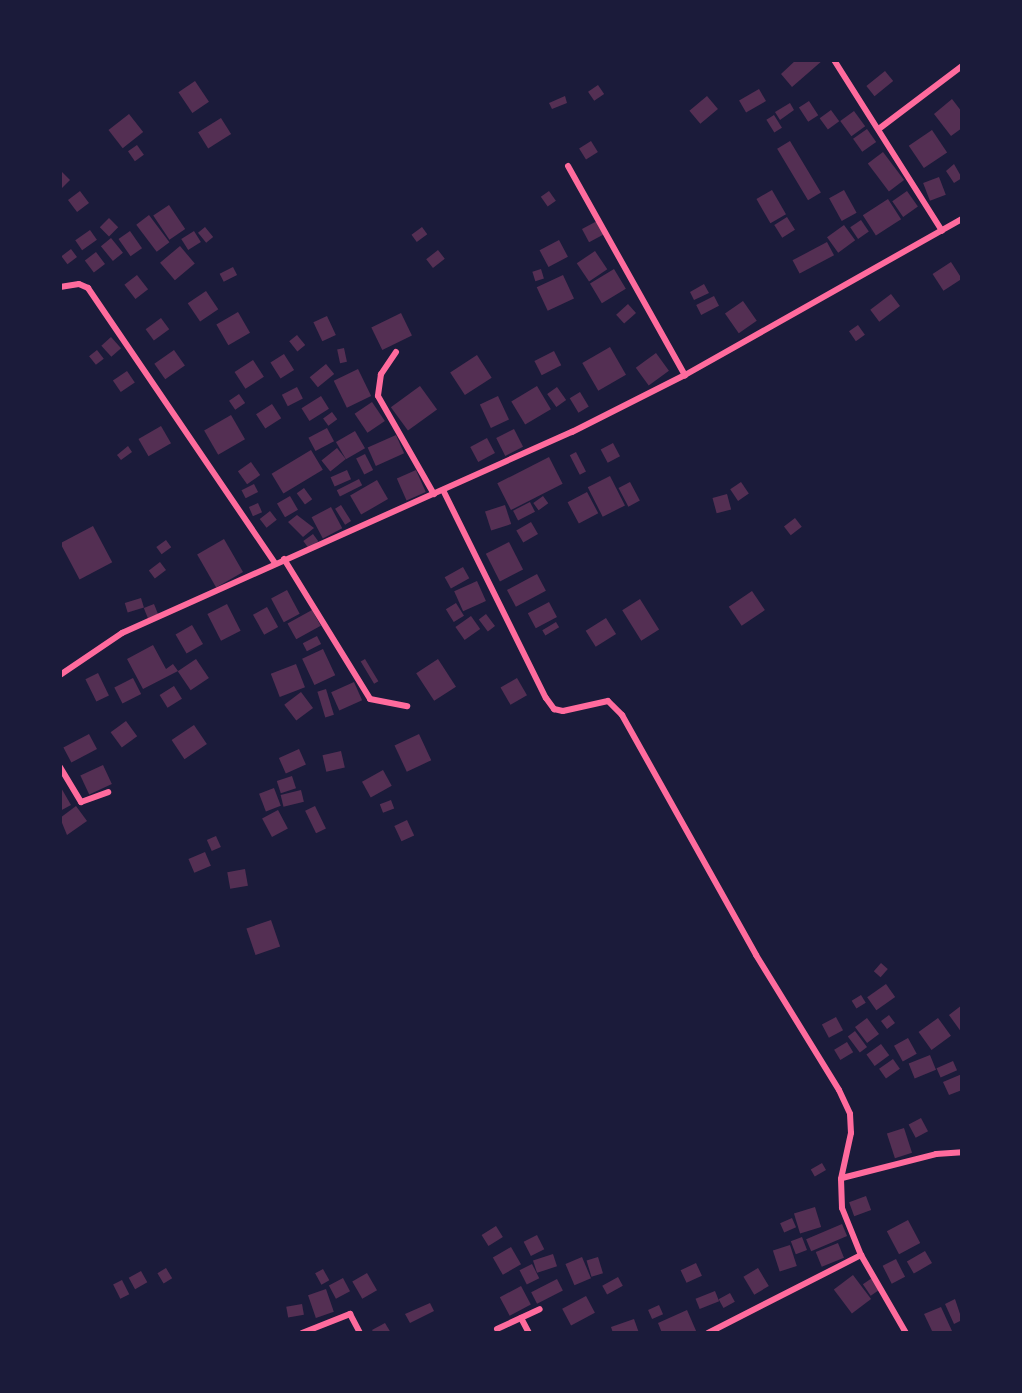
<!DOCTYPE html>
<html>
<head>
<meta charset="utf-8">
<style>
	body { margin:0 }
	#map { position:relative; width:1022px; height:1393px; overflow:hidden; background:#1b1b3a; font-family:"Source Serif 4",serif }
	div>[style] { position:absolute }
	.building>* { inset:0; background:#542f53; transform-origin:0 0 }
	.minor>* { height:6px; margin:-3px; padding:0 3px; transform-origin:3px; border-radius:3px; background:#ff6b9d }
	span { translate:-50% -50%; white-space:nowrap; text-align:center; line-height:1.15; -webkit-text-stroke:8px #1b1b3a; paint-order:stroke }
	.frame { position:absolute; inset:0; border:62px solid #1b1b3a; pointer-events:none }
</style>
</head>
<body>
<div id="map">
	<div class="building">
		<div style="clip-path:polygon(796px 60px,823px 60px,792px 87px,781px 74px)"></div>
		<div style="left:885px;top:71px;width:13px;height:24px;rotate:51deg"></div>
		<div style="left:195px;top:81px;width:25px;height:20px;rotate:56deg"></div>
		<div style="left:598px;top:85px;width:11px;height:12px;rotate:56deg"></div>
		<div style="left:759px;top:89px;width:14px;height:23px;rotate:60deg"></div>
		<div style="clip-path:polygon(565px 96px,567px 103px,552px 109px,549px 103px)"></div>
		<div style="left:707px;top:96px;width:17px;height:23px;rotate:50deg"></div>
		<div style="clip-path:polygon(952px 99px,962px 112px,962px 128px,951px 136px,934px 114px)"></div>
		<div style="left:809px;top:101px;width:17px;height:12px;rotate:57deg"></div>
		<div style="clip-path:polygon(790px 103px,794px 110px,780px 120px,775px 112px)"></div>
		<div style="left:831px;top:110px;width:14px;height:14px;rotate:54deg"></div>
		<div style="left:854px;top:111px;width:19px;height:17px;rotate:54deg"></div>
		<div style="left:129px;top:114px;width:23px;height:26px;rotate:52deg"></div>
		<div style="left:774px;top:115px;width:15px;height:9px;rotate:58deg"></div>
		<div style="left:221px;top:118px;width:19px;height:27px;rotate:58deg"></div>
		<div style="left:867px;top:129px;width:16px;height:17px;rotate:55deg"></div>
		<div style="left:932px;top:130px;width:27px;height:28px;rotate:56deg"></div>
		<div style="left:591px;top:141px;width:13px;height:14px;rotate:58deg"></div>
		<div style="left:790px;top:141px;width:60px;height:15px;rotate:59deg"></div>
		<div style="left:137px;top:145px;width:12px;height:11px;rotate:55deg"></div>
		<div style="left:883px;top:152px;width:35px;height:19px;rotate:53deg"></div>
		<div style="clip-path:polygon(954px 164px,962px 178px,954px 183px,946px 171px)"></div>
		<div style="clip-path:polygon(60px 170px,70px 180px,60px 190px)"></div>
		<div style="left:939px;top:177px;width:19px;height:17px;rotate:69deg"></div>
		<div style="left:772px;top:190px;width:28px;height:18px;rotate:60deg"></div>
		<div style="left:844px;top:190px;width:26px;height:17px;rotate:61deg"></div>
		<div style="left:80px;top:191px;width:15px;height:15px;rotate:53deg"></div>
		<div style="left:549px;top:191px;width:12px;height:10px;rotate:55deg"></div>
		<div style="left:907px;top:191px;width:19px;height:18px;rotate:55deg"></div>
		<div style="left:888px;top:199px;width:24px;height:30px;rotate:57deg"></div>
		<div style="left:169px;top:205px;width:29px;height:19px;rotate:56deg"></div>
		<div style="left:149px;top:215px;width:34px;height:16px;rotate:53deg"></div>
		<div style="left:787px;top:217px;width:15px;height:15px;rotate:58deg"></div>
		<div style="left:109px;top:218px;width:13px;height:13px;rotate:45deg"></div>
		<div style="left:861px;top:220px;width:14px;height:13px;rotate:56deg"></div>
		<div style="left:597px;top:221px;width:15px;height:17px;rotate:62deg"></div>
		<div style="left:844px;top:225px;width:19px;height:21px;rotate:54deg"></div>
		<div style="left:205px;top:227px;width:13px;height:9px;rotate:51deg"></div>
		<div style="left:422px;top:227px;width:9px;height:13px;rotate:54deg"></div>
		<div style="left:90px;top:230px;width:12px;height:18px;rotate:55deg"></div>
		<div style="left:130px;top:231px;width:21px;height:14px;rotate:55deg"></div>
		<div style="left:194px;top:231px;width:13px;height:15px;rotate:58deg"></div>
		<div style="left:111px;top:238px;width:19px;height:13px;rotate:51deg"></div>
		<div style="left:559px;top:240px;width:19px;height:22px;rotate:62deg"></div>
		<div style="left:827px;top:242px;width:15px;height:39px;rotate:62deg"></div>
		<div style="left:180px;top:246px;width:23px;height:26px;rotate:50deg"></div>
		<div style="left:71px;top:249px;width:10px;height:12px;rotate:53deg"></div>
		<div style="left:438px;top:250px;width:11px;height:15px;rotate:52deg"></div>
		<div style="left:595px;top:251px;width:22px;height:22px;rotate:56deg"></div>
		<div style="left:96px;top:252px;width:15px;height:14px;rotate:53deg"></div>
		<div style="left:951px;top:262px;width:20px;height:22px;rotate:57deg"></div>
		<div style="left:233px;top:267px;width:9px;height:15px;rotate:63deg"></div>
		<div style="left:541px;top:269px;width:10px;height:9px;rotate:73deg"></div>
		<div style="left:614px;top:269px;width:23px;height:28px;rotate:59deg"></div>
		<div style="left:137px;top:275px;width:18px;height:16px;rotate:52deg"></div>
		<div style="left:563px;top:275px;width:26px;height:29px;rotate:65deg"></div>
		<div style="clip-path:polygon(704px 284px,709px 293px,694px 300px,690px 292px)"></div>
		<div style="left:206px;top:291px;width:22px;height:22px;rotate:56deg"></div>
		<div style="left:891px;top:294px;width:15px;height:26px;rotate:53deg"></div>
		<div style="left:714px;top:296px;width:11px;height:20px;rotate:63deg"></div>
		<div style="left:743px;top:301px;width:24px;height:22px;rotate:55deg"></div>
		<div style="left:628px;top:304px;width:12px;height:16px;rotate:48deg"></div>
		<div style="left:238px;top:312px;width:24px;height:25px;rotate:60deg"></div>
		<div style="left:401px;top:313px;width:25px;height:33px;rotate:64deg"></div>
		<div style="left:327px;top:316px;width:21px;height:15px;rotate:65deg"></div>
		<div style="left:161px;top:318px;width:14px;height:19px;rotate:54deg"></div>
		<div style="left:858px;top:325px;width:12px;height:11px;rotate:55deg"></div>
		<div style="left:297px;top:335px;width:13px;height:10px;rotate:51deg"></div>
		<div style="left:111px;top:337px;width:15px;height:13px;rotate:48deg"></div>
		<div style="left:610px;top:347px;width:32px;height:32px;rotate:60deg"></div>
		<div style="left:344px;top:348px;width:14px;height:7px;rotate:78deg"></div>
		<div style="left:97px;top:350px;width:11px;height:10px;rotate:52deg"></div>
		<div style="left:174px;top:350px;width:19px;height:24px;rotate:55deg"></div>
		<div style="left:554px;top:351px;width:16px;height:22px;rotate:63deg"></div>
		<div style="left:656px;top:353px;width:22px;height:25px;rotate:54deg"></div>
		<div style="left:284px;top:354px;width:19px;height:16px;rotate:58deg"></div>
		<div style="left:477px;top:355px;width:27px;height:32px;rotate:57deg"></div>
		<div style="left:253px;top:360px;width:20px;height:22px;rotate:57deg"></div>
		<div style="left:326px;top:364px;width:13px;height:21px;rotate:51deg"></div>
		<div style="left:358px;top:369px;width:30px;height:27px;rotate:64deg"></div>
		<div style="left:127px;top:371px;width:14px;height:17px;rotate:56deg"></div>
		<div style="left:420px;top:386px;width:29px;height:36px;rotate:54deg"></div>
		<div style="left:537px;top:386px;width:27px;height:30px;rotate:59deg"></div>
		<div style="left:297px;top:387px;width:13px;height:17px;rotate:63deg"></div>
		<div style="left:557px;top:387px;width:16px;height:12px;rotate:55deg"></div>
		<div style="left:580px;top:392px;width:17px;height:12px;rotate:59deg"></div>
		<div style="left:239px;top:394px;width:11px;height:12px;rotate:56deg"></div>
		<div style="left:321px;top:396px;width:15px;height:23px;rotate:58deg"></div>
		<div style="left:498px;top:396px;width:26px;height:20px;rotate:65deg"></div>
		<div style="left:372px;top:402px;width:23px;height:21px;rotate:56deg"></div>
		<div style="left:272px;top:404px;width:17px;height:19px;rotate:57deg"></div>
		<div style="left:332px;top:412px;width:9px;height:11px;rotate:54deg"></div>
		<div style="left:231px;top:415px;width:28px;height:31px;rotate:60deg"></div>
		<div style="left:161px;top:426px;width:20px;height:26px;rotate:60deg"></div>
		<div style="left:327px;top:428px;width:15px;height:21px;rotate:62deg"></div>
		<div style="left:514px;top:429px;width:20px;height:20px;rotate:63deg"></div>
		<div style="left:355px;top:431px;width:20px;height:22px;rotate:60deg"></div>
		<div style="left:396px;top:435px;width:20px;height:31px;rotate:66deg"></div>
		<div style="left:487px;top:438px;width:17px;height:19px;rotate:62deg"></div>
		<div style="left:613px;top:443px;width:15px;height:14px;rotate:62deg"></div>
		<div style="clip-path:polygon(128px 446px,132px 452px,121px 460px,117px 455px)"></div>
		<div style="left:337px;top:448px;width:14px;height:20px;rotate:51deg"></div>
		<div style="left:311px;top:450px;width:23px;height:46px;rotate:59deg"></div>
		<div style="left:576px;top:452px;width:22px;height:7px;rotate:63deg"></div>
		<div style="left:365px;top:454px;width:18px;height:10px;rotate:63deg"></div>
		<div style="left:549px;top:457px;width:30px;height:58px;rotate:63deg"></div>
		<div style="left:251px;top:462px;width:16px;height:16px;rotate:55deg"></div>
		<div style="left:347px;top:470px;width:10px;height:18px;rotate:66deg"></div>
		<div style="left:416px;top:470px;width:24px;height:21px;rotate:66deg"></div>
		<div style="left:610px;top:476px;width:33px;height:25px;rotate:63deg"></div>
		<div style="left:359px;top:479px;width:7px;height:25px;rotate:63deg"></div>
		<div style="left:377px;top:480px;width:22px;height:31px;rotate:60deg"></div>
		<div style="left:630px;top:482px;width:21px;height:13px;rotate:62deg"></div>
		<div style="left:741px;top:482px;width:14px;height:13px;rotate:56deg"></div>
		<div style="left:254px;top:484px;width:9px;height:14px;rotate:63deg"></div>
		<div style="left:304px;top:488px;width:14px;height:9px;rotate:54deg"></div>
		<div style="left:587px;top:492px;width:24px;height:22px;rotate:62deg"></div>
		<div style="left:727px;top:494px;width:16px;height:15px;rotate:75deg"></div>
		<div style="left:290px;top:496px;width:16px;height:15px;rotate:60deg"></div>
		<div style="left:543px;top:496px;width:9px;height:12px;rotate:54deg"></div>
		<div style="left:530px;top:502px;width:11px;height:19px;rotate:63deg"></div>
		<div style="left:258px;top:503px;width:10px;height:10px;rotate:66deg"></div>
		<div style="left:341px;top:505px;width:19px;height:7px;rotate:58deg"></div>
		<div style="left:505px;top:505px;width:20px;height:21px;rotate:72deg"></div>
		<div style="left:331px;top:507px;width:24px;height:22px;rotate:62deg"></div>
		<div style="left:270px;top:511px;width:11px;height:13px;rotate:52deg"></div>
		<div style="clip-path:polygon(297px 515px,314px 528px,303px 537px,288px 522px)"></div>
		<div style="left:795px;top:518px;width:11px;height:14px;rotate:52deg"></div>
		<div style="left:531px;top:522px;width:14px;height:17px;rotate:60deg"></div>
		<div style="left:93px;top:526px;width:41px;height:37px;rotate:62deg"></div>
		<div style="left:313px;top:534px;width:9px;height:12px;rotate:54deg"></div>
		<div style="left:224px;top:539px;width:38px;height:31px;rotate:60deg"></div>
		<div style="left:166px;top:540px;width:9px;height:12px;rotate:54deg"></div>
		<div style="left:509px;top:542px;width:31px;height:26px;rotate:63deg"></div>
		<div style="left:160px;top:562px;width:10px;height:14px;rotate:53deg"></div>
		<div style="left:463px;top:567px;width:13px;height:21px;rotate:61deg"></div>
		<div style="left:537px;top:574px;width:19px;height:34px;rotate:62deg"></div>
		<div style="left:477px;top:581px;width:22px;height:25px;rotate:66deg"></div>
		<div style="left:287px;top:590px;width:27px;height:18px;rotate:62deg"></div>
		<div style="left:752px;top:591px;width:23px;height:28px;rotate:56deg"></div>
		<div style="left:141px;top:598px;width:10px;height:17px;rotate:73deg"></div>
		<div style="left:640px;top:599px;width:36px;height:21px;rotate:58deg"></div>
		<div style="left:549px;top:602px;width:17px;height:24px;rotate:62deg"></div>
		<div style="left:456px;top:603px;width:15px;height:12px;rotate:58deg"></div>
		<div style="left:154px;top:604px;width:11px;height:11px;rotate:68deg"></div>
		<div style="left:227px;top:604px;width:30px;height:22px;rotate:63deg"></div>
		<div style="left:267px;top:607px;width:23px;height:16px;rotate:61deg"></div>
		<div style="left:312px;top:610px;width:18px;height:28px;rotate:61deg"></div>
		<div style="left:486px;top:614px;width:15px;height:9px;rotate:53deg"></div>
		<div style="left:471px;top:616px;width:16px;height:19px;rotate:55deg"></div>
		<div style="left:606px;top:618px;width:19px;height:24px;rotate:58deg"></div>
		<div style="left:556px;top:622px;width:6px;height:16px;rotate:59deg"></div>
		<div style="left:192px;top:625px;width:22px;height:19px;rotate:60deg"></div>
		<div style="left:317px;top:636px;width:9px;height:16px;rotate:63deg"></div>
		<div style="clip-path:polygon(153px 645px,166px 669px,173px 664px,178px 671px,143px 689px,127px 659px)"></div>
		<div style="left:323px;top:649px;width:29px;height:23px;rotate:65deg"></div>
		<div style="left:196px;top:659px;width:23px;height:22px;rotate:56deg"></div>
		<div style="left:365px;top:659px;width:26px;height:5px;rotate:59deg"></div>
		<div style="left:438px;top:659px;width:33px;height:26px;rotate:57deg"></div>
		<div style="left:296px;top:664px;width:25px;height:27px;rotate:69deg"></div>
		<div style="left:98px;top:673px;width:25px;height:14px;rotate:64deg"></div>
		<div style="left:133px;top:678px;width:18px;height:21px;rotate:63deg"></div>
		<div style="left:517px;top:678px;width:20px;height:19px;rotate:60deg"></div>
		<div style="left:354px;top:682px;width:20px;height:25px;rotate:66deg"></div>
		<div style="left:174px;top:686px;width:15px;height:17px;rotate:58deg"></div>
		<div style="left:326px;top:689px;width:27px;height:9px;rotate:73deg"></div>
		<div style="left:301px;top:692px;width:20px;height:21px;rotate:53deg"></div>
		<div style="left:126px;top:721px;width:19px;height:19px;rotate:54deg"></div>
		<div style="left:194px;top:725px;width:23px;height:27px;rotate:56deg"></div>
		<div style="left:89px;top:734px;width:17px;height:29px;rotate:62deg"></div>
		<div style="left:419px;top:734px;width:29px;height:27px;rotate:65deg"></div>
		<div style="left:299px;top:749px;width:17px;height:22px;rotate:66deg"></div>
		<div style="left:341px;top:751px;width:17px;height:19px;rotate:77deg"></div>
		<div style="left:103px;top:765px;width:21px;height:25px;rotate:65deg"></div>
		<div style="left:383px;top:770px;width:18px;height:24px;rotate:61deg"></div>
		<div style="left:292px;top:776px;width:13px;height:16px;rotate:72deg"></div>
		<div style="clip-path:polygon(60px 786px,71px 805px,60px 811px)"></div>
		<div style="left:274px;top:788px;width:19px;height:16px;rotate:69deg"></div>
		<div style="left:301px;top:790px;width:12px;height:21px;rotate:76deg"></div>
		<div style="left:391px;top:800px;width:9px;height:12px;rotate:69deg"></div>
		<div style="clip-path:polygon(76px 806px,87px 821px,67px 835px,60px 818px)"></div>
		<div style="left:315px;top:806px;width:25px;height:11px;rotate:64deg"></div>
		<div style="left:278px;top:810px;width:21px;height:18px;rotate:62deg"></div>
		<div style="left:407px;top:820px;width:17px;height:14px;rotate:65deg"></div>
		<div style="left:216px;top:836px;width:12px;height:10px;rotate:66deg"></div>
		<div style="left:205px;top:852px;width:15px;height:18px;rotate:67deg"></div>
		<div style="left:245px;top:869px;width:17px;height:18px;rotate:80deg"></div>
		<div style="left:271px;top:920px;width:28px;height:26px;rotate:71deg"></div>
		<div style="left:881px;top:963px;width:9px;height:11px;rotate:41deg"></div>
		<div style="left:886px;top:984px;width:16px;height:23px;rotate:55deg"></div>
		<div style="left:861px;top:995px;width:9px;height:11px;rotate:58deg"></div>
		<div style="clip-path:polygon(962px 1005px,962px 1033px,949px 1015px)"></div>
		<div style="left:889px;top:1015px;width:10px;height:10px;rotate:53deg"></div>
		<div style="left:836px;top:1017px;width:15px;height:16px;rotate:62deg"></div>
		<div style="left:867px;top:1018px;width:20px;height:15px;rotate:53deg"></div>
		<div style="left:938px;top:1018px;width:22px;height:24px;rotate:54deg"></div>
		<div style="left:855px;top:1031px;width:20px;height:9px;rotate:53deg"></div>
		<div style="left:908px;top:1038px;width:18px;height:16px;rotate:61deg"></div>
		<div style="left:847px;top:1042px;width:12px;height:15px;rotate:59deg"></div>
		<div style="left:881px;top:1044px;width:14px;height:18px;rotate:54deg"></div>
		<div style="left:930px;top:1055px;width:16px;height:23px;rotate:68deg"></div>
		<div style="left:893px;top:1059px;width:12px;height:17px;rotate:55deg"></div>
		<div style="left:953px;top:1061px;width:10px;height:18px;rotate:66deg"></div>
		<div style="clip-path:polygon(962px 1074px,962px 1090px,949px 1095px,943px 1082px)"></div>
		<div style="left:921px;top:1118px;width:15px;height:14px;rotate:62deg"></div>
		<div style="left:904px;top:1128px;width:26px;height:18px;rotate:72deg"></div>
		<div style="left:822px;top:1163px;width:8px;height:13px;rotate:60deg"></div>
		<div style="left:866px;top:1196px;width:15px;height:18px;rotate:70deg"></div>
		<div style="left:815px;top:1207px;width:21px;height:22px;rotate:73deg"></div>
		<div style="left:792px;top:1218px;width:10px;height:13px;rotate:66deg"></div>
		<div style="left:908px;top:1220px;width:26px;height:24px;rotate:62deg"></div>
		<div style="left:842px;top:1224px;width:13px;height:39px;rotate:67deg"></div>
		<div style="left:496px;top:1226px;width:13px;height:17px;rotate:58deg"></div>
		<div style="left:537px;top:1235px;width:16px;height:15px;rotate:63deg"></div>
		<div style="left:802px;top:1237px;width:14px;height:12px;rotate:69deg"></div>
		<div style="left:838px;top:1243px;width:16px;height:24px;rotate:68deg"></div>
		<div style="left:790px;top:1245px;width:22px;height:18px;rotate:72deg"></div>
		<div style="left:511px;top:1247px;width:20px;height:21px;rotate:60deg"></div>
		<div style="left:925px;top:1251px;width:14px;height:21px;rotate:60deg"></div>
		<div style="left:553px;top:1254px;width:13px;height:21px;rotate:72deg"></div>
		<div style="left:582px;top:1257px;width:23px;height:18px;rotate:67deg"></div>
		<div style="left:598px;top:1257px;width:17px;height:12px;rotate:73deg"></div>
		<div style="left:896px;top:1259px;width:20px;height:15px;rotate:63deg"></div>
		<div style="left:696px;top:1263px;width:14px;height:17px;rotate:65deg"></div>
		<div style="left:532px;top:1264px;width:16px;height:14px;rotate:63deg"></div>
		<div style="left:166px;top:1268px;width:12px;height:10px;rotate:59deg"></div>
		<div style="left:758px;top:1268px;width:21px;height:17px;rotate:59deg"></div>
		<div style="left:323px;top:1269px;width:13px;height:9px;rotate:61deg"></div>
		<div style="left:141px;top:1271px;width:13px;height:14px;rotate:61deg"></div>
		<div style="left:367px;top:1273px;width:20px;height:17px;rotate:60deg"></div>
		<div style="left:853px;top:1275px;width:30px;height:24px;rotate:53deg"></div>
		<div style="left:618px;top:1277px;width:10px;height:18px;rotate:61deg"></div>
		<div style="left:343px;top:1278px;width:15px;height:16px;rotate:62deg"></div>
		<div style="left:872px;top:1278px;width:14px;height:11px;rotate:56deg"></div>
		<div style="left:557px;top:1279px;width:13px;height:29px;rotate:63deg"></div>
		<div style="left:122px;top:1280px;width:16px;height:10px;rotate:63deg"></div>
		<div style="left:521px;top:1286px;width:21px;height:24px;rotate:62deg"></div>
		<div style="left:326px;top:1289px;width:24px;height:19px;rotate:71deg"></div>
		<div style="left:715px;top:1291px;width:11px;height:21px;rotate:68deg"></div>
		<div style="left:730px;top:1293px;width:10px;height:13px;rotate:61deg"></div>
		<div style="left:586px;top:1296px;width:19px;height:27px;rotate:62deg"></div>
		<div style="clip-path:polygon(955px 1299px,962px 1320px,954px 1324px,945px 1304px)"></div>
		<div style="clip-path:polygon(430px 1303px,434px 1311px,410px 1323px,405px 1314px)"></div>
		<div style="left:302px;top:1304px;width:11px;height:16px;rotate:80deg"></div>
		<div style="left:659px;top:1305px;width:10px;height:12px;rotate:66deg"></div>
		<div style="clip-path:polygon(941px 1307px,952px 1331px,933px 1333px,924px 1314px)"></div>
		<div style="clip-path:polygon(687px 1310px,697px 1333px,662px 1333px,658px 1323px)"></div>
		<div style="clip-path:polygon(634px 1319px,639px 1333px,613px 1333px,611px 1327px)"></div>
		<div style="clip-path:polygon(385px 1323px,391px 1333px,374px 1333px,372px 1330px)"></div>
	</div>
	<div class="minor">
		<div style="left:834px;top:60px;width:202px;rotate:57.7deg"></div>
		<div style="left:880px;top:128px;width:103px;rotate:-37.1deg"></div>
		<div style="left:568px;top:166px;width:240px;rotate:60.8deg"></div>
		<div style="left:60px;top:287px;width:19px;rotate:-9deg"></div>
		<div style="left:79px;top:284px;width:10px;rotate:24deg"></div>
		<div style="left:88px;top:288px;width:333px;rotate:55.8deg"></div>
		<div style="left:396px;top:352px;width:27px;rotate:124deg"></div>
		<div style="left:381px;top:374px;width:22px;rotate:98deg"></div>
		<div style="left:378px;top:396px;width:113px;rotate:60.3deg"></div>
		<div style="left:443px;top:490px;width:232px;rotate:63.7deg"></div>
		<div style="left:546px;top:698px;width:14px;rotate:54deg"></div>
		<div style="left:554px;top:709px;width:9px;rotate:13deg"></div>
		<div style="left:563px;top:711px;width:46px;rotate:-12.5deg"></div>
		<div style="left:608px;top:701px;width:20px;rotate:45deg"></div>
		<div style="left:622px;top:715px;width:275px;rotate:60.8deg"></div>
		<div style="left:756px;top:955px;width:158px;rotate:58.4deg"></div>
		<div style="left:839px;top:1090px;width:26px;rotate:65deg"></div>
		<div style="left:850px;top:1114px;width:19px;rotate:87deg"></div>
		<div style="left:851px;top:1133px;width:47px;rotate:102.3deg"></div>
		<div style="left:841px;top:1179px;width:29px;rotate:88deg"></div>
		<div style="left:842px;top:1208px;width:51px;rotate:68deg"></div>
		<div style="left:861px;top:1255px;width:90px;rotate:60deg"></div>
		<div style="left:284px;top:559px;width:164px;rotate:58.4deg"></div>
		<div style="left:370px;top:699px;width:38px;rotate:11deg"></div>
		<div style="left:60px;top:675px;width:75px;rotate:-34.1deg"></div>
		<div style="left:122px;top:633px;width:493px;rotate:-24.1deg"></div>
		<div style="left:572px;top:432px;width:127px;rotate:-26.8deg"></div>
		<div style="left:685px;top:375px;width:318px;rotate:-29.4deg"></div>
		<div style="left:60px;top:767px;width:41px;rotate:59deg"></div>
		<div style="left:81px;top:802px;width:29px;rotate:-20deg"></div>
		<div style="left:842px;top:1178px;width:97px;rotate:-14.3deg"></div>
		<div style="left:936px;top:1154px;width:26px;rotate:-4deg"></div>
		<div style="left:521px;top:1318px;width:17px;rotate:62deg"></div>
		<div style="left:497px;top:1329px;width:47px;rotate:-24.9deg"></div>
		<div style="left:302px;top:1333px;width:52px;rotate:-21.6deg"></div>
		<div style="left:350px;top:1314px;width:21px;rotate:62deg"></div>
		<div style="left:708px;top:1333px;width:172px;rotate:-27deg"></div>
	</div>
	<div class="frame"></div>
</div>
</body>
</html>
